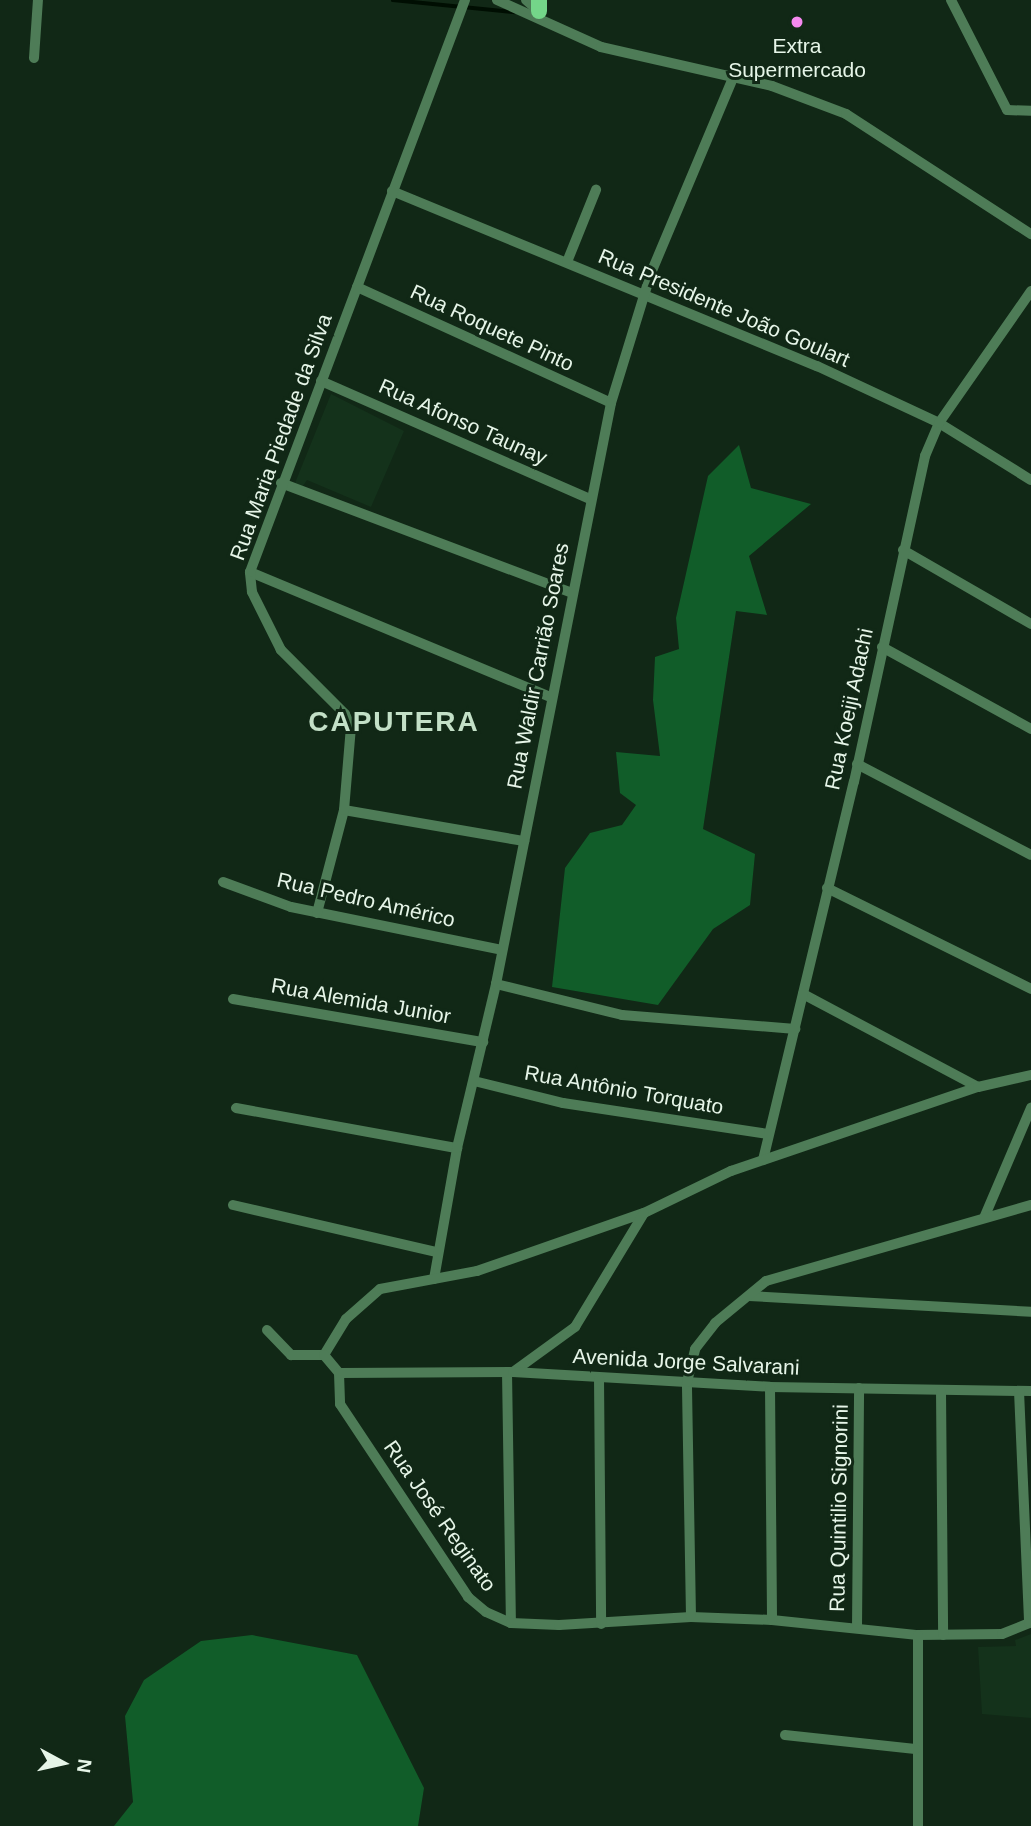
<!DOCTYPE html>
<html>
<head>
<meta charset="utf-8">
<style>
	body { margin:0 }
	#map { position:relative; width:1031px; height:1826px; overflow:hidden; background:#112816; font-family:Helvetica,sans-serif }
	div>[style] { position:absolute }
	.built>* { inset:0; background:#14321b }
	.forest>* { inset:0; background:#115d29 }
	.stream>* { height:3.5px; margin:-1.75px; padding:0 1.75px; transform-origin:1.75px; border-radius:1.75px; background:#000e02 }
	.street>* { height:10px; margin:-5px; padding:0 5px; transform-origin:5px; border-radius:5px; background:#4e7c57 }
	.primary>* { height:16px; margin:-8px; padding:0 8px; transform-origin:8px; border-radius:8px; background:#74d689 }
	.dots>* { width:19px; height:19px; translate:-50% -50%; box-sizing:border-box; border:4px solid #112816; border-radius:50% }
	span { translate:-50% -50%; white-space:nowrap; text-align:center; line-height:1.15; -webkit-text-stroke:6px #112816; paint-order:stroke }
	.poi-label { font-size:21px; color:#e6f5e8 }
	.street-label { font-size:21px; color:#e6f5e8 }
	.district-label { font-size:28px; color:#c3e0c7; font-weight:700; letter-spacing:2px }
	.north { position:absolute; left:28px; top:1728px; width:70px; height:70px; -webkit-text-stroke:5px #112816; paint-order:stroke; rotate:98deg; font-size:19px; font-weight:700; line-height:28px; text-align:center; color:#e6f5e8 }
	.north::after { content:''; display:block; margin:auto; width:24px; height:32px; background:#e6f5e8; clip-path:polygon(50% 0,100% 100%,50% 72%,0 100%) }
</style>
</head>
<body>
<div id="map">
	<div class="built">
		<div style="clip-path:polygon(331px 394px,404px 431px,371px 507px,307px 480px,303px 486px,295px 483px)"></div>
		<div style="clip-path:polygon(1031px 1634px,1031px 1718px,982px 1714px,978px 1647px,1016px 1646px,1015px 1640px)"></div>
	</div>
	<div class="forest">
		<div style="clip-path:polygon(739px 445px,751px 488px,811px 504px,749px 556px,767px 615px,736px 611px,703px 829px,755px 854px,750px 905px,713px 929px,658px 1005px,552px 987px,565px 868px,590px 833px,622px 825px,636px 805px,620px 793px,616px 752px,660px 756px,653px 700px,655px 657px,679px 649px,676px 618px,708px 476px)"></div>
		<div style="clip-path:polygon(252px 1635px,357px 1655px,424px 1788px,418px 1826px,114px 1826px,133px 1802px,125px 1716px,144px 1680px,201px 1641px)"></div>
	</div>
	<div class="stream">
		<div style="left:393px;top:0;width:122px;rotate:5.7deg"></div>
	</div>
	<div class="street">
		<div style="left:497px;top:0;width:114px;rotate:24.3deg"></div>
		<div style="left:601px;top:47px;width:175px;rotate:12.8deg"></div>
		<div style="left:772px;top:86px;width:79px;rotate:20.7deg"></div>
		<div style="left:846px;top:114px;width:221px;rotate:33deg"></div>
		<div style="left:526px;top:0;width:20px;rotate:41deg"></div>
		<div style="left:951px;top:0;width:123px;rotate:63deg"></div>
		<div style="left:1007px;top:110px;width:24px;rotate:2deg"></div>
		<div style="left:34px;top:58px;width:58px;rotate:-86.1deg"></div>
		<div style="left:392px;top:191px;width:460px;rotate:22.4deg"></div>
		<div style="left:817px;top:366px;width:135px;rotate:25deg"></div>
		<div style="left:939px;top:423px;width:108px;rotate:31.8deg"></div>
		<div style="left:567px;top:262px;width:78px;rotate:-68.1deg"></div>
		<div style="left:357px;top:287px;width:279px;rotate:24.5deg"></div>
		<div style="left:321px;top:381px;width:294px;rotate:23.7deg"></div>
		<div style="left:281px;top:483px;width:311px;rotate:20.7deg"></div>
		<div style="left:903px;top:550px;width:148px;rotate:30deg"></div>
		<div style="left:250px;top:572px;width:325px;rotate:22.6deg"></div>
		<div style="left:882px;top:647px;width:170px;rotate:28.8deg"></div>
		<div style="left:857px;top:764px;width:196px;rotate:27.6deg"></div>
		<div style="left:344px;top:810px;width:183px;rotate:9.8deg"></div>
		<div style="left:223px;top:882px;width:72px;rotate:20.2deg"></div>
		<div style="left:291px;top:907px;width:215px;rotate:11.5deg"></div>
		<div style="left:827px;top:888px;width:228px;rotate:26.3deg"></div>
		<div style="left:317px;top:913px;width:106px;rotate:-75.3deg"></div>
		<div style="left:344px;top:810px;width:83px;rotate:-85.2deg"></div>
		<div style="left:351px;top:727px;width:14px;rotate:-115deg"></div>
		<div style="left:345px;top:714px;width:91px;rotate:-135deg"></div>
		<div style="left:281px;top:650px;width:65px;rotate:-116.6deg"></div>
		<div style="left:252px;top:592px;width:20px;rotate:-96deg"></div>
		<div style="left:250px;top:572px;width:611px;rotate:-69.4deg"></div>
		<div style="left:496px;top:984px;width:130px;rotate:13.8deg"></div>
		<div style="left:622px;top:1015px;width:174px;rotate:4.6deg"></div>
		<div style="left:803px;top:994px;width:198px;rotate:28deg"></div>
		<div style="left:233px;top:999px;width:254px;rotate:9.8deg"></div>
		<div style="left:474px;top:1081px;width:92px;rotate:13.9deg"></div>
		<div style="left:563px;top:1103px;width:207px;rotate:8.6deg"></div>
		<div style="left:236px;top:1108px;width:225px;rotate:10.3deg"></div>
		<div style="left:763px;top:1160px;width:389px;rotate:-76.5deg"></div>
		<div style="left:854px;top:782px;width:334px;rotate:-77.7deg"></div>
		<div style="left:925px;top:456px;width:36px;rotate:-67deg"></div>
		<div style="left:939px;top:423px;width:161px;rotate:-55.1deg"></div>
		<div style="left:233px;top:1205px;width:208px;rotate:13deg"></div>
		<div style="left:984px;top:1218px;width:120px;rotate:-66.9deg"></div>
		<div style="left:434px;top:1279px;width:133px;rotate:-80deg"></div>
		<div style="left:457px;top:1148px;width:169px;rotate:-76.6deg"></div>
		<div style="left:496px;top:984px;width:592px;rotate:-78.8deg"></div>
		<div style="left:611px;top:403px;width:136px;rotate:-72.9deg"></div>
		<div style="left:651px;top:273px;width:214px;rotate:-67.2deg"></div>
		<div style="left:749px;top:1296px;width:282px;rotate:3.2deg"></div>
		<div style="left:267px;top:1330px;width:35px;rotate:46deg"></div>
		<div style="left:291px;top:1355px;width:33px"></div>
		<div style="left:324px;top:1355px;width:42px;rotate:-58.6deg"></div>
		<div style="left:346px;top:1319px;width:45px;rotate:-41.4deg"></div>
		<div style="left:380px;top:1289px;width:99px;rotate:-10.5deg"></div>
		<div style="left:477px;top:1271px;width:177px;rotate:-19.2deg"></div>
		<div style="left:644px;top:1213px;width:97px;rotate:-25.8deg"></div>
		<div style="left:731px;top:1171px;width:261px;rotate:-18.8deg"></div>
		<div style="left:978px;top:1087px;width:54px;rotate:-12.8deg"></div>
		<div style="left:324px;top:1355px;width:23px;rotate:50deg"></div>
		<div style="left:507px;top:1372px;width:251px;rotate:89.1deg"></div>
		<div style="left:513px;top:1372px;width:77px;rotate:-36deg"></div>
		<div style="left:575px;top:1327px;width:133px;rotate:-58.8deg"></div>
		<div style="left:339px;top:1373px;width:31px;rotate:88deg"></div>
		<div style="left:340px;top:1404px;width:232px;rotate:56.4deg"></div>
		<div style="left:468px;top:1597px;width:23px;rotate:40deg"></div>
		<div style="left:486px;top:1612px;width:27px;rotate:24deg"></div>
		<div style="left:511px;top:1623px;width:48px;rotate:2.4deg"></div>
		<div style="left:559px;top:1625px;width:132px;rotate:-3.5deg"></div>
		<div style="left:691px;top:1617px;width:81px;rotate:2.1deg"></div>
		<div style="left:772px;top:1620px;width:147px;rotate:5.9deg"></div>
		<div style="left:918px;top:1635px;width:84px;rotate:-0.7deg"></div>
		<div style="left:1002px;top:1634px;width:31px;rotate:-22deg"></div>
		<div style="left:339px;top:1373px;width:174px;rotate:-0.3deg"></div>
		<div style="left:513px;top:1372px;width:257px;rotate:3.3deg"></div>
		<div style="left:770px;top:1387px;width:261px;rotate:0.9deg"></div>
		<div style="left:599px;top:1378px;width:246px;rotate:89.5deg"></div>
		<div style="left:770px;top:1387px;width:233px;rotate:89.5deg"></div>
		<div style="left:941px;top:1391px;width:244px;rotate:89.5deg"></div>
		<div style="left:1019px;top:1391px;width:232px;rotate:87.5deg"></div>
		<div style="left:691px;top:1617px;width:235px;rotate:-91deg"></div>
		<div style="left:687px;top:1382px;width:34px;rotate:-76deg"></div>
		<div style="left:695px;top:1349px;width:33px;rotate:-52deg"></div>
		<div style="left:715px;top:1323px;width:66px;rotate:-39.5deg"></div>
		<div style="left:766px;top:1281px;width:276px;rotate:-16deg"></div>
		<div style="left:857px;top:1628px;width:240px;rotate:-89.5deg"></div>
		<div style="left:918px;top:1635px;width:191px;rotate:90deg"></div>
		<div style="left:785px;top:1735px;width:131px;rotate:6.1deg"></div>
	</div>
	<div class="primary">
		<div style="left:539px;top:11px;width:11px;rotate:-90deg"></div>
	</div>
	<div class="dots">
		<div style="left:797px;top:22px;background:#f589ef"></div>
	</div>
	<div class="poi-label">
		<span style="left:797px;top:58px">Extra<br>Supermercado</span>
	</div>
	<div class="street-label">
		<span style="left:724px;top:308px;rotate:23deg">Rua Presidente João Goulart</span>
		<span style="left:492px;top:328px;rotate:25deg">Rua Roquete Pinto</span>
		<span style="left:463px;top:422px;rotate:24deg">Rua Afonso Taunay</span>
		<span style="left:281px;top:437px;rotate:-70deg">Rua Maria Piedade da Silva</span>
		<span style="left:538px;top:666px;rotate:-79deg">Rua Waldir Carrião Soares</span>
		<span style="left:849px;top:709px;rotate:-78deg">Rua Koeiji Adachi</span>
		<span style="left:366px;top:900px;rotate:13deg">Rua Pedro Américo</span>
		<span style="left:361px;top:1001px;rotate:10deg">Rua Alemida Junior</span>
		<span style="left:624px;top:1090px;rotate:10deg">Rua Antônio Torquato</span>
		<span style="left:686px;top:1362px;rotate:3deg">Avenida Jorge Salvarani</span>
		<span style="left:839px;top:1508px;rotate:-89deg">Rua Quintilio Signorini</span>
		<span style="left:440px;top:1516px;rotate:55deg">Rua José Reginato</span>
	</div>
	<div class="district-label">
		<span style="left:394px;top:722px">CAPUTERA</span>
	</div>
	<div class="north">N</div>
</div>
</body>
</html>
